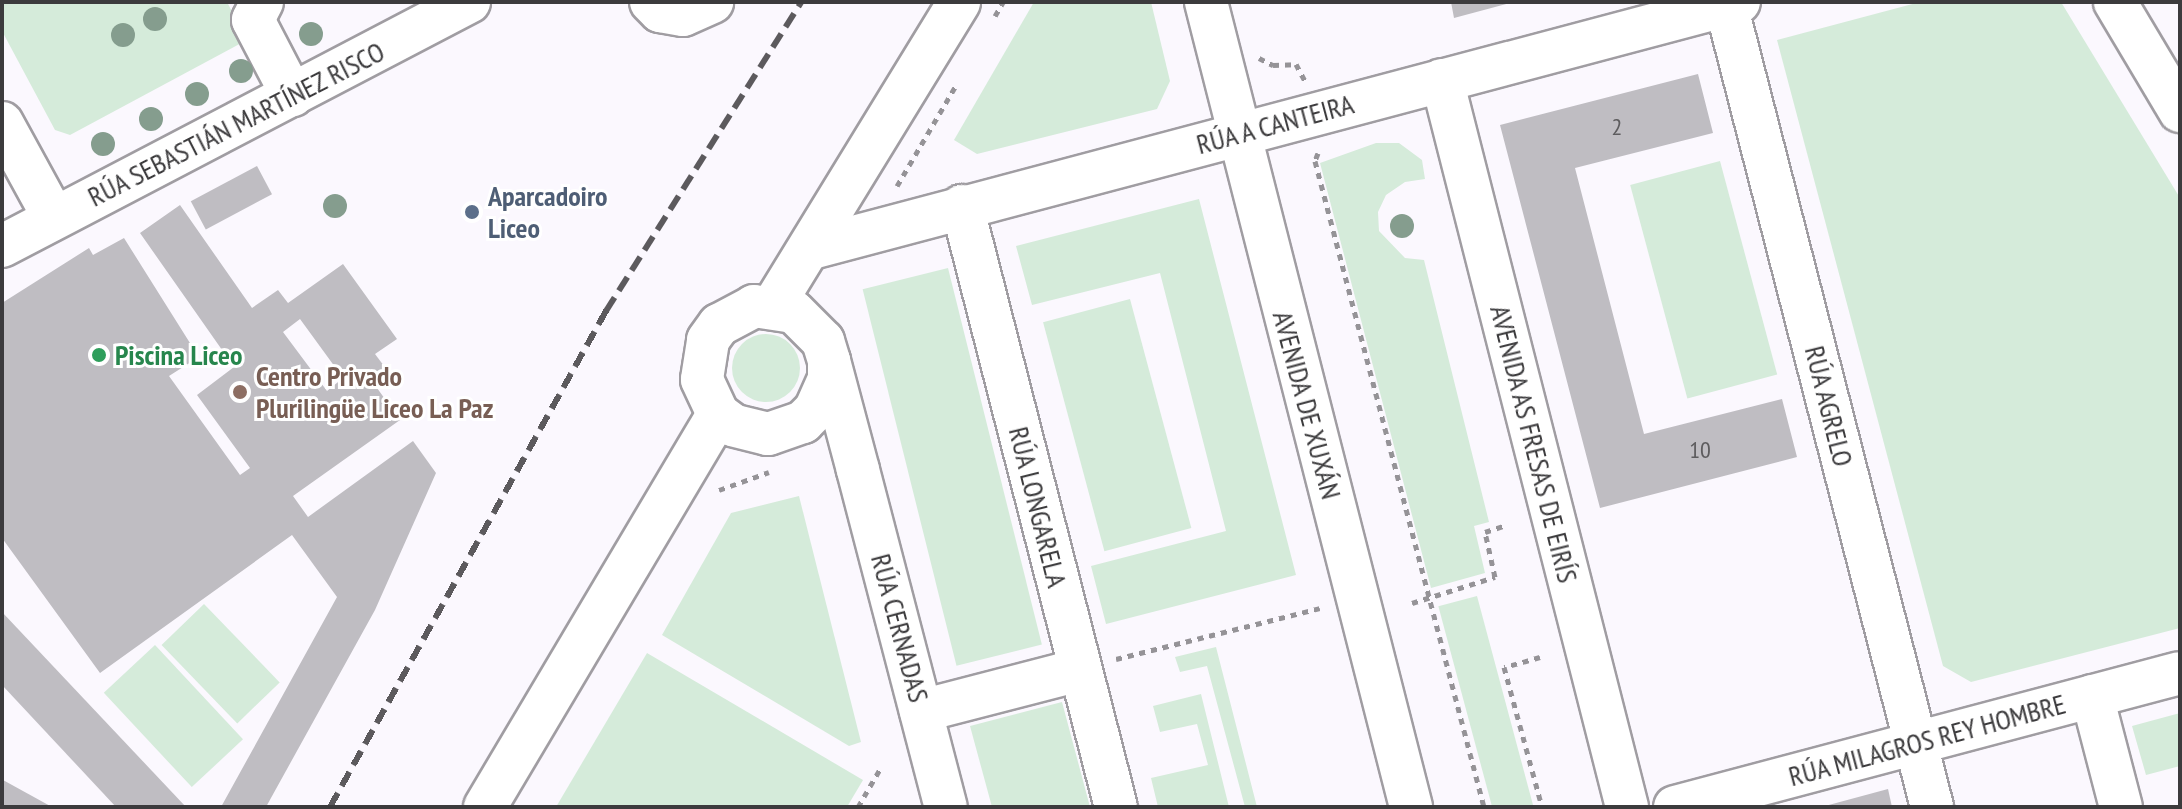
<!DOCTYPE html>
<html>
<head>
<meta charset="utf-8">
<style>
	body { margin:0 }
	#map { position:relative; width:2182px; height:809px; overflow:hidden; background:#fbf8fe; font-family:"PT Sans Narrow",sans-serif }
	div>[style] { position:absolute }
	.green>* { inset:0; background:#d5ebda; transform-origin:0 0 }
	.round { border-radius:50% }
	.building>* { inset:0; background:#bfbdc2; transform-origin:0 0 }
	.path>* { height:5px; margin-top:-2.5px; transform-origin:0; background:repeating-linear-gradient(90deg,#959397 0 6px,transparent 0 12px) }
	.roads { filter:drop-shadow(2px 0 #a09da2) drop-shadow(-2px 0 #a09da2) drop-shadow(0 2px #a09da2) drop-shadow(0 -2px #a09da2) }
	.minor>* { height:42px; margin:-21px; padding:0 21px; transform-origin:21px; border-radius:21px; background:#fff }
	.rail>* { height:6px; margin-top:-3px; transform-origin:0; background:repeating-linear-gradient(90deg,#5c5a5d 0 16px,transparent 0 24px) }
	.trees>* { width:24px; height:24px; margin:-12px; border-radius:50%; background:#859d8e }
	.dots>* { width:22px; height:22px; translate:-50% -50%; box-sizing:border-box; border:4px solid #fff; border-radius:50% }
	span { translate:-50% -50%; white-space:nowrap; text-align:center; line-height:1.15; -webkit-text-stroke:6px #fff; paint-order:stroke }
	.number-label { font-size:24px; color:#5d5c5e }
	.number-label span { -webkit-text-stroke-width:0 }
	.street-label { font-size:28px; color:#3c3b3d }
	.service-label { font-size:28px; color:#4e5e75; font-weight:700 }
	.left { translate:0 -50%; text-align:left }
	.leisure-label { font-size:28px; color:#27864d; font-weight:700 }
	.education-label { font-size:28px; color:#785e54; font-weight:700 }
	.frame { position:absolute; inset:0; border:4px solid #3c3b3d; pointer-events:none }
</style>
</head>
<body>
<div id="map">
	<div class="green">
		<div style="clip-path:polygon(2px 2px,227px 2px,247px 40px,70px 135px,55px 130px,2px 31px)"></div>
		<div style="clip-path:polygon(1034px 2px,1151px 2px,1170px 81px,1157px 109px,977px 154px,954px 140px)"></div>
		<div style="clip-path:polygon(1920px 2px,2061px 2px,2180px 198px,2180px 628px,1971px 682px,1943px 666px,1777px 40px)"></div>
		<div style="clip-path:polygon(1376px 143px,1399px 143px,1422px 160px,1425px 179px,1405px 182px,1386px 195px,1378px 212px,1379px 231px,1405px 258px,1424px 260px,1489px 522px,1474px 526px,1485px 573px,1431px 588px,1320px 163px)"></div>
		<div style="left:1720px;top:161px;width:221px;height:93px;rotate:75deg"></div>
		<div style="clip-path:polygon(1199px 199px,1296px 575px,1106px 624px,1091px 566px,1226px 531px,1160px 273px,1032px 305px,1016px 246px)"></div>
		<div style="left:948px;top:268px;width:388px;height:88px;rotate:76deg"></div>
		<div style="left:1130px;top:299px;width:237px;height:90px;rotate:75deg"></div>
		<div class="round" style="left:732px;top:334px;width:68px;height:68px"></div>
		<div style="clip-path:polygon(799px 496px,861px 742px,849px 746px,662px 635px,731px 513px)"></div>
		<div style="left:1477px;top:596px;width:218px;height:40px;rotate:75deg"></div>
		<div style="left:204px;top:604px;width:109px;height:59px;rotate:46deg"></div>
		<div style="left:155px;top:645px;width:129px;height:70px;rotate:47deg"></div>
		<div style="clip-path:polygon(1216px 647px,1257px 807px,1245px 807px,1207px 666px,1180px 672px,1175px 657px)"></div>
		<div style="clip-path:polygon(647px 653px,863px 780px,847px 807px,556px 807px)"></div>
		<div style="clip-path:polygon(1201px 694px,1229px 807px,1158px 807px,1151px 778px,1208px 765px,1197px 724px,1160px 732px,1153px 706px)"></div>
		<div style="clip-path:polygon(1062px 702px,1090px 807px,992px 807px,970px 726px)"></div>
		<div style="clip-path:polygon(2180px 713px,2180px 766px,2146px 775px,2132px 726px)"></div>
	</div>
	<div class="building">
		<div style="clip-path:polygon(1451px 2px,1510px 2px,1510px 3px,1454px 18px)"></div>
		<div style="clip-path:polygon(1698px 74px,1713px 133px,1575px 168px,1644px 434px,1782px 399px,1797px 457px,1600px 508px,1500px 125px)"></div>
		<div style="left:257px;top:166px;width:32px;height:75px;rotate:62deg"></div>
		<div style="clip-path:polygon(evenodd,180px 205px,252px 308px,278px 290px,288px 303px,343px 264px,397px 339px,375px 354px,387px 370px,372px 381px,400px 420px,293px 496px,308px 517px,413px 441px,436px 473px,375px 610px,266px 807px,221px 807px,337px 597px,292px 535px,100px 673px,2px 538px,2px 303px,89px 248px,93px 255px,124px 238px,195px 351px,191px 362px,169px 376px,240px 475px,250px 468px,197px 395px,234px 367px,140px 233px,180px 205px,300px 319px,343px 378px,327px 391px,283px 332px,300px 319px)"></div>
		<div style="clip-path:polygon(2px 612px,186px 807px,116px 807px,2px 685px)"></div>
		<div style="clip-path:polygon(3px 780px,52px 807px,2px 807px)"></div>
		<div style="clip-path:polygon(1888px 789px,1892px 807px,1825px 807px,1825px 806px)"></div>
	</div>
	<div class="path">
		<div style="left:995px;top:16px;width:16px;rotate:-60deg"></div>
		<div style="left:1259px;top:58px;width:16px;rotate:27deg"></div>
		<div style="left:1273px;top:65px;width:23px;rotate:-2deg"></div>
		<div style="left:1296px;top:64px;width:19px;rotate:62deg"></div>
		<div style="left:1318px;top:153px;width:9px;rotate:111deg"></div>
		<div style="left:1315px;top:161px;width:668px;rotate:75.34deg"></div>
		<div style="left:897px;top:186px;width:115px;rotate:-59.6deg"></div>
		<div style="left:719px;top:490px;width:53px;rotate:-19.8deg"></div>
		<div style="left:1412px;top:603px;width:87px;rotate:-17.4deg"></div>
		<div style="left:1495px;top:577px;width:46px;rotate:-102.5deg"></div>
		<div style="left:1485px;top:532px;width:22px;rotate:-18deg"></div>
		<div style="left:1540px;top:657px;width:37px;rotate:164deg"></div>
		<div style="left:1504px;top:667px;width:145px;rotate:74.8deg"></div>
		<div style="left:1116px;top:659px;width:210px;rotate:-14deg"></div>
		<div style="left:858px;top:807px;width:44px;rotate:-59.9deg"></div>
	</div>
	<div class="roads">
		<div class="minor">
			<div style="left:262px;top:2px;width:20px;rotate:117deg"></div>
			<div style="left:253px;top:20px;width:85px;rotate:62.5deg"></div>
			<div style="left:651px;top:2px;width:13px;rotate:45deg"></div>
			<div style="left:660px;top:11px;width:23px;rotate:10deg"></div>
			<div style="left:683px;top:15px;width:32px;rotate:-24deg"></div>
			<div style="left:1206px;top:2px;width:831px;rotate:75.71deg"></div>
			<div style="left:2115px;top:2px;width:127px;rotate:59.2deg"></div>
			<div style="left:1726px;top:5px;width:828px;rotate:75.59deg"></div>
			<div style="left:1442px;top:80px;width:750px;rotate:75.72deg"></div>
			<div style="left:2px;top:123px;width:108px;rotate:61.3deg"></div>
			<div style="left:962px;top:206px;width:620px;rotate:75.63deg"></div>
			<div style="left:2px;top:246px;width:527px;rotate:-27.59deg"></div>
			<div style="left:812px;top:248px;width:959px;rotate:-14.86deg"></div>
			<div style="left:773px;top:306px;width:356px;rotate:-58.5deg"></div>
			<div style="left:829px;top:361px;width:18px;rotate:90deg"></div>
			<div style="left:829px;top:379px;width:34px;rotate:114deg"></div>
			<div style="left:815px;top:410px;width:17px;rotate:135deg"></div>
			<div style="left:803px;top:422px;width:37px;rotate:161deg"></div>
			<div style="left:768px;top:434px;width:36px;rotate:-166deg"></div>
			<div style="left:733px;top:425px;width:19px;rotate:-144deg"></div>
			<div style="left:718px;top:414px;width:38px;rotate:-115deg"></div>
			<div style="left:702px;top:379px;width:39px;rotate:-81deg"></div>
			<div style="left:708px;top:340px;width:19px;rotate:-54deg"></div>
			<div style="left:719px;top:325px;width:40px;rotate:-28deg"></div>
			<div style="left:754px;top:306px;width:40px;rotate:8.5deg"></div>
			<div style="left:794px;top:312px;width:41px;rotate:45deg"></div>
			<div style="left:823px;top:341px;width:21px;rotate:73deg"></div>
			<div style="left:829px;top:361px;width:113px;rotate:75.1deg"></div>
			<div style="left:858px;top:470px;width:348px;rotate:75.4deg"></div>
			<div style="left:2092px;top:696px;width:115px;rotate:75.4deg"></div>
			<div style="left:921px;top:711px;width:163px;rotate:-14.5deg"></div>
			<div style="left:485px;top:807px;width:457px;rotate:-59.3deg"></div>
			<div style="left:1675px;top:807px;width:522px;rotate:-14.86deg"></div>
		</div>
	</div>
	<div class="rail">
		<div style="left:330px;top:807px;width:568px;rotate:-60.91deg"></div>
		<div style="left:606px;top:311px;width:365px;rotate:-57.7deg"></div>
	</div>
	<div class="trees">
		<div style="left:155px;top:19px"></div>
		<div style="left:311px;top:34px"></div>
		<div style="left:123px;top:35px"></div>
		<div style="left:241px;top:71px"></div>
		<div style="left:197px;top:94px"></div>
		<div style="left:151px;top:119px"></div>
		<div style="left:103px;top:144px"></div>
		<div style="left:335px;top:206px"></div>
		<div style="left:1402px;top:226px"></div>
	</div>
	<div class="dots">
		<div style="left:472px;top:212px;background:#5c6f8a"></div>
		<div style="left:99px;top:355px;background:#2e9e5b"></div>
		<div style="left:240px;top:392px;background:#8d6e63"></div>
	</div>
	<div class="number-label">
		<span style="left:1617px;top:127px">2</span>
		<span style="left:1700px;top:450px">10</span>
	</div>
	<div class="street-label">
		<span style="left:236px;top:124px;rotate:-27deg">RÚA SEBASTIÁN MARTÍNEZ RISCO</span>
		<span style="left:1275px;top:124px;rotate:-15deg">RÚA A CANTEIRA</span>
		<span style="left:1307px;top:405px;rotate:75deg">AVENIDA DE XUXÁN</span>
		<span style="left:1829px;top:406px;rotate:76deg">RÚA AGRELO</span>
		<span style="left:1534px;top:444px;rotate:76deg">AVENIDA AS FRESAS DE EIRÍS</span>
		<span style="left:1038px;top:507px;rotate:76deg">RÚA LONGARELA</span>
		<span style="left:900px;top:628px;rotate:75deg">RÚA CERNADAS</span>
		<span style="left:1927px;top:740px;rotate:-15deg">RÚA MILAGROS REY HOMBRE</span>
	</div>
	<div class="service-label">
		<span class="left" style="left:488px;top:212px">Aparcadoiro<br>Liceo</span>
	</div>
	<div class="leisure-label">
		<span class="left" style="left:115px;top:355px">Piscina Liceo</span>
	</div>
	<div class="education-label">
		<span class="left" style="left:256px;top:392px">Centro Privado<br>Plurilingüe Liceo La Paz</span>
	</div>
	<div class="frame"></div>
</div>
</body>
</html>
